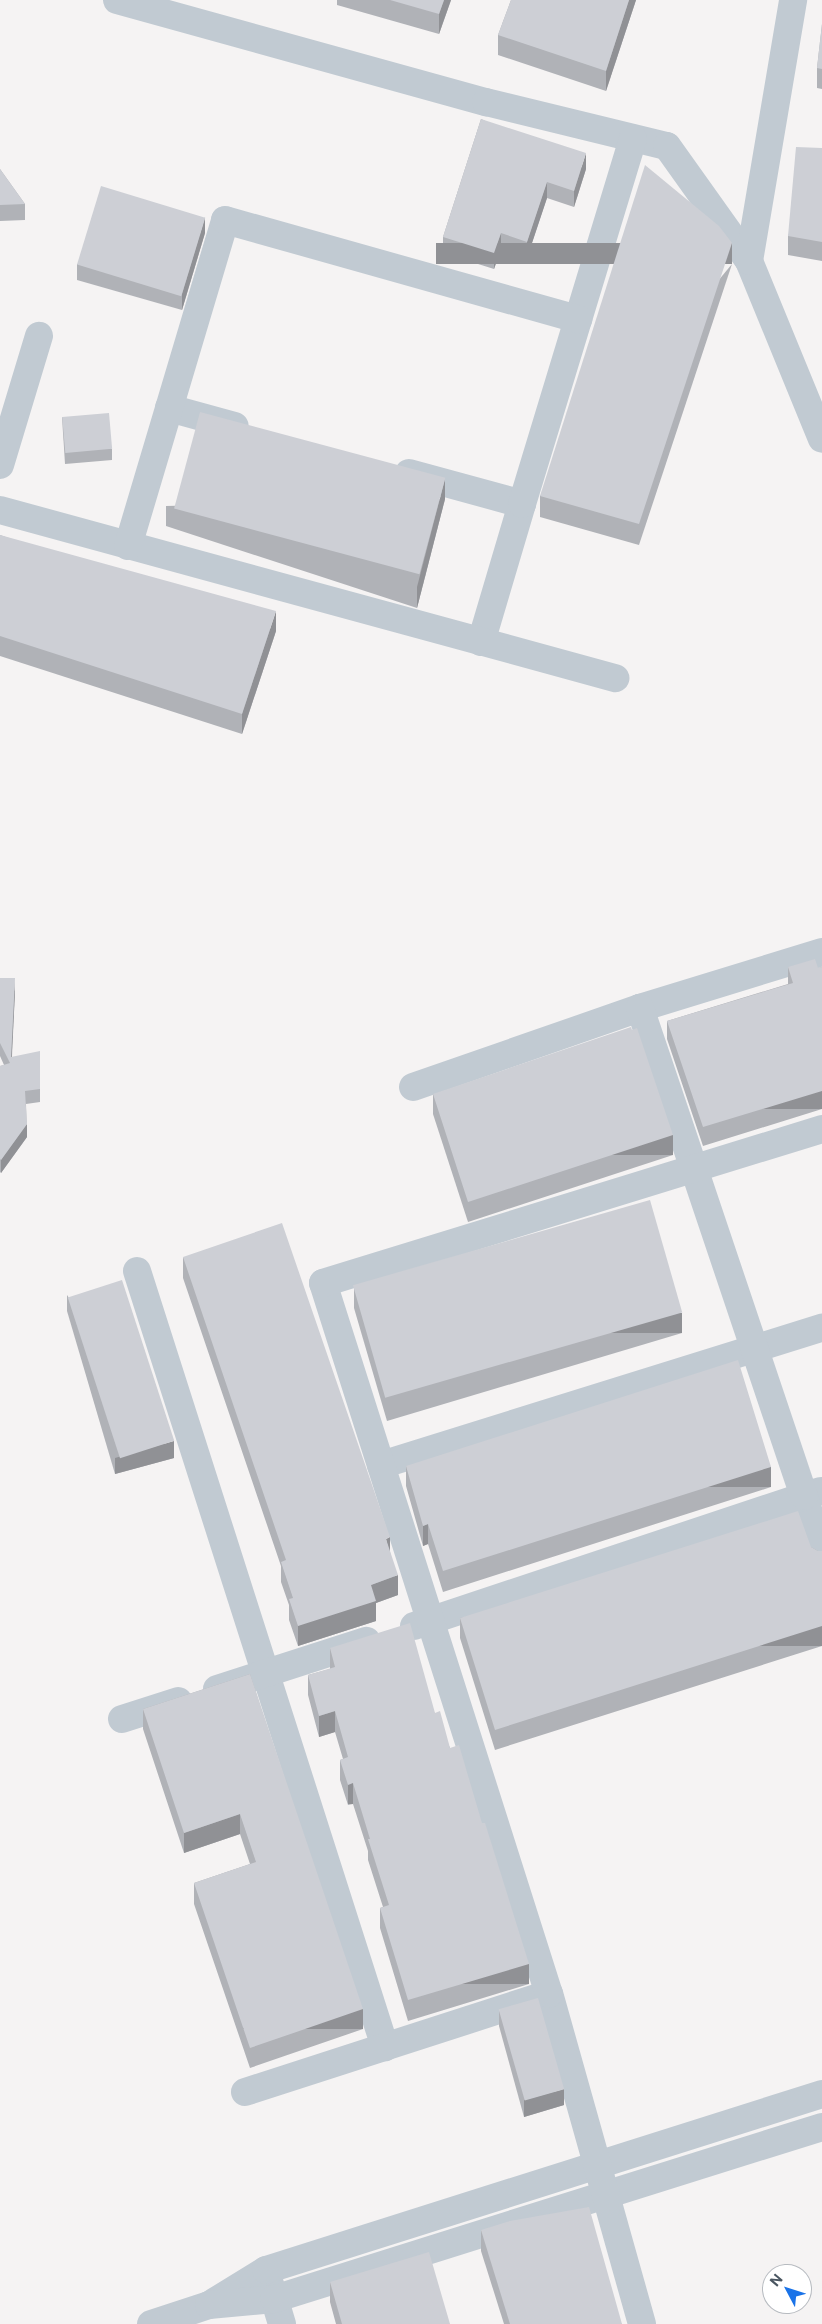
<!DOCTYPE html>
<html>
<head>
<meta charset="utf-8">
<style>
	body { margin:0 }
	#map { position:relative; width:822px; height:2324px; overflow:hidden; background:#f5f3f3; font-family:"Public Sans",sans-serif }
	div>[style] { position:absolute }
	.minor>* { height:28px; margin:-14px; padding:0 14px; transform-origin:14px; border-radius:14px; background:#c1cad2 }
	.wall>* { inset:0; background:#b0b2b7 }
	.shaded-wall>* { inset:0; background:#909195; transform-origin:0 0 }
	.building>* { inset:0; background:#cdcfd5; transform-origin:0 0 }
	span { translate:-50% -50%; white-space:nowrap; text-align:center; line-height:1.15; -webkit-text-stroke:4px #fff; paint-order:stroke }
	.north { position:absolute; left:762px; top:2264px; width:50px; height:50px; box-sizing:border-box; background:#fff; border:1px solid #b7bbc0; border-radius:50%; rotate:310deg; font-size:14px; font-weight:700; line-height:20px; text-align:center; color:#4a5661 }
	.north::after { content:''; display:block; margin:auto; width:18px; height:22px; background:#1a73e8; clip-path:polygon(50% 0,100% 100%,50% 72%,0 100%) }
</style>
</head>
<body>
<div id="map">
	<div class="minor">
		<div style="left:117px;top:0;width:383px;rotate:15.5deg"></div>
		<div style="left:486px;top:102px;width:186px;rotate:13.7deg"></div>
		<div style="left:667px;top:146px;width:141px;rotate:54.5deg"></div>
		<div style="left:749px;top:261px;width:192px;rotate:67.7deg"></div>
		<div style="left:749px;top:261px;width:265px;rotate:-80.4deg"></div>
		<div style="left:169px;top:408px;width:68px;rotate:15.3deg"></div>
		<div style="left:0;top:465px;width:135px;rotate:-73.2deg"></div>
		<div style="left:409px;top:473px;width:117px;rotate:15.3deg"></div>
		<div style="left:522px;top:504px;width:144px;rotate:106.5deg"></div>
		<div style="left:522px;top:504px;width:382px;rotate:-73.1deg"></div>
		<div style="left:0;top:510px;width:638px;rotate:15.28deg"></div>
		<div style="left:128px;top:546px;width:340px;rotate:-73.4deg"></div>
		<div style="left:225px;top:220px;width:367px;rotate:15.7deg"></div>
		<div style="left:413px;top:1087px;width:240px;rotate:-19.2deg"></div>
		<div style="left:640px;top:1008px;width:190px;rotate:-17.1deg"></div>
		<div style="left:137px;top:1271px;width:815px;rotate:72.28deg"></div>
		<div style="left:381px;top:1465px;width:462px;rotate:-17.3deg"></div>
		<div style="left:821px;top:1491px;width:18px;rotate:164deg"></div>
		<div style="left:804px;top:1496px;width:63px;rotate:73.3deg"></div>
		<div style="left:414px;top:1626px;width:411px;rotate:-18.4deg"></div>
		<div style="left:804px;top:1496px;width:515px;rotate:-108.58deg"></div>
		<div style="left:217px;top:1689px;width:157px;rotate:-17.9deg"></div>
		<div style="left:122px;top:1719px;width:59px;rotate:-17.8deg"></div>
		<div style="left:245px;top:2092px;width:319px;rotate:-17.9deg"></div>
		<div style="left:269px;top:2281px;width:45px;rotate:73.2deg"></div>
		<div style="left:214px;top:2302px;width:61px;rotate:-31.6deg"></div>
		<div style="left:266px;top:2270px;width:583px;rotate:-17.57deg"></div>
		<div style="left:151px;top:2324px;width:61px;rotate:-18.1deg"></div>
		<div style="left:209px;top:2305px;width:65px;rotate:-5.3deg"></div>
		<div style="left:274px;top:2299px;width:574px;rotate:-17.43deg"></div>
		<div style="left:642px;top:2324px;width:343px;rotate:-105.7deg"></div>
		<div style="left:549px;top:1994px;width:746px;rotate:-107.63deg"></div>
		<div style="left:323px;top:1283px;width:522px;rotate:-17.15deg"></div>
	</div>
	<div class="wall">
		<div style="clip-path:polygon(337px 0,451px 0,439px 34px,337px 5px)"></div>
		<div style="clip-path:polygon(511px 0,636px 0,606px 91px,498px 55px,498px 35px)"></div>
		<div style="clip-path:polygon(822px 24px,822px 89px,817px 88px,817px 68px)"></div>
		<div style="clip-path:polygon(481px 119px,586px 169px,574px 207px,547px 198px,527px 258px,501px 249px,494px 269px,443px 253px,443px 237px)"></div>
		<div style="clip-path:polygon(822px 148px,822px 261px,788px 255px,788px 236px)"></div>
		<div style="clip-path:polygon(0 169px,25px 204px,25px 220px,0 221px)"></div>
		<div style="clip-path:polygon(205px 233px,182px 310px,77px 280px,77px 264px)"></div>
		<div style="clip-path:polygon(732px 264px,639px 545px,540px 517px,540px 496px)"></div>
		<div style="clip-path:polygon(62px 417px,112px 449px,112px 460px,65px 464px)"></div>
		<div style="clip-path:polygon(445px 499px,417px 608px,166px 526px,166px 506px)"></div>
		<div style="clip-path:polygon(0 535px,276px 631px,242px 734px,0 656px)"></div>
		<div style="clip-path:polygon(788px 967px,818px 968px,822px 967px,822px 1109px,703px 1146px,667px 1039px,667px 1021px,788px 984px)"></div>
		<div style="clip-path:polygon(0 978px,15px 991px,12px 1057px,40px 1089px,40px 1102px,26px 1104px,27px 1137px,1px 1173px,0 1172px,0 1066px,4px 1065px,0 1056px)"></div>
		<div style="clip-path:polygon(433px 1094px,673px 1155px,468px 1222px,433px 1114px)"></div>
		<div style="clip-path:polygon(183px 1257px,390px 1552px,398px 1595px,376px 1603px,376px 1621px,298px 1646px,289px 1620px,289px 1605px,281px 1582px,281px 1566px,183px 1278px)"></div>
		<div style="clip-path:polygon(354px 1288px,682px 1333px,387px 1421px,354px 1308px)"></div>
		<div style="clip-path:polygon(67px 1295px,174px 1458px,115px 1474px,67px 1311px)"></div>
		<div style="clip-path:polygon(406px 1466px,771px 1487px,443px 1592px,428px 1544px,423px 1546px,406px 1486px)"></div>
		<div style="clip-path:polygon(811px 1547px,818px 1551px,822px 1551px,822px 1646px,495px 1750px,460px 1638px,460px 1618px)"></div>
		<div style="clip-path:polygon(330px 1648px,435px 1713px,450px 1748px,529px 1984px,408px 2021px,380px 1928px,380px 1908px,383px 1907px,368px 1860px,368px 1851px,353px 1804px,348px 1805px,340px 1780px,340px 1760px,343px 1759px,335px 1732px,319px 1737px,308px 1695px,308px 1675px,330px 1669px)"></div>
		<div style="clip-path:polygon(250px 1674px,363px 2029px,250px 2068px,194px 1904px,194px 1883px,250px 1864px,240px 1834px,184px 1853px,143px 1729px,143px 1709px)"></div>
		<div style="clip-path:polygon(499px 2010px,564px 2105px,524px 2117px,499px 2026px)"></div>
		<div style="clip-path:polygon(481px 2230px,622px 2324px,504px 2324px,481px 2251px)"></div>
		<div style="clip-path:polygon(330px 2282px,450px 2324px,336px 2324px,330px 2302px)"></div>
	</div>
	<div class="shaded-wall">
		<div style="clip-path:polygon(444px 0,451px 0,439px 34px,439px 14px)"></div>
		<div style="clip-path:polygon(629px 0,636px 0,606px 91px,606px 71px)"></div>
		<div style="clip-path:polygon(586px 153px,586px 169px,574px 207px,574px 191px)"></div>
		<div style="clip-path:polygon(547px 182px,547px 198px,527px 258px,527px 242px)"></div>
		<div style="clip-path:polygon(205px 217px,205px 233px,182px 310px,182px 294px)"></div>
		<div style="clip-path:polygon(501px 233px,501px 249px,494px 269px,494px 253px)"></div>
		<div style="left:732px;top:243px;width:21px;height:296px;rotate:90deg"></div>
		<div style="clip-path:polygon(445px 479px,445px 499px,417px 608px,417px 587px)"></div>
		<div style="clip-path:polygon(276px 611px,276px 631px,242px 734px,242px 714px)"></div>
		<div style="clip-path:polygon(15px 978px,15px 991px,11px 1070px,11px 1057px)"></div>
		<div style="left:822px;top:1091px;width:18px;height:124px;rotate:90deg"></div>
		<div style="clip-path:polygon(27px 1124px,27px 1137px,1px 1173px,1px 1160px)"></div>
		<div style="left:673px;top:1135px;width:20px;height:216px;rotate:90deg"></div>
		<div style="left:682px;top:1313px;width:20px;height:308px;rotate:90deg"></div>
		<div style="clip-path:polygon(174px 1441px,174px 1458px,115px 1474px,115px 1458px)"></div>
		<div style="left:771px;top:1467px;width:20px;height:344px;rotate:90deg"></div>
		<div style="clip-path:polygon(428px 1524px,428px 1544px,423px 1546px,423px 1526px)"></div>
		<div style="clip-path:polygon(390px 1537px,390px 1557px,386px 1539px)"></div>
		<div style="clip-path:polygon(398px 1575px,398px 1595px,376px 1603px,376px 1621px,298px 1646px,298px 1626px,371px 1585px)"></div>
		<div style="left:822px;top:1626px;width:20px;height:343px;rotate:90deg"></div>
		<div style="clip-path:polygon(335px 1711px,335px 1732px,319px 1737px,319px 1716px)"></div>
		<div style="left:353px;top:1783px;width:21px;height:5px;rotate:90deg"></div>
		<div style="clip-path:polygon(240px 1814px,240px 1834px,184px 1853px,184px 1833px)"></div>
		<div style="left:529px;top:1964px;width:20px;height:126px;rotate:90deg"></div>
		<div style="left:363px;top:2009px;width:20px;height:120px;rotate:90deg"></div>
		<div style="clip-path:polygon(564px 2089px,564px 2105px,524px 2117px,524px 2100px)"></div>
	</div>
	<div class="building">
		<div style="clip-path:polygon(390px 0,444px 0,439px 14px)"></div>
		<div style="clip-path:polygon(511px 0,629px 0,606px 71px,498px 35px)"></div>
		<div style="clip-path:polygon(822px 24px,822px 69px,817px 68px)"></div>
		<div style="clip-path:polygon(481px 119px,586px 153px,574px 191px,547px 182px,527px 242px,501px 233px,494px 253px,443px 237px)"></div>
		<div style="clip-path:polygon(796px 147px,822px 148px,822px 242px,788px 236px)"></div>
		<div style="clip-path:polygon(645px 165px,719px 226px,732px 243px,639px 524px,540px 496px)"></div>
		<div style="clip-path:polygon(0 169px,25px 204px,0 205px)"></div>
		<div style="left:101px;top:186px;width:109px;height:82px;rotate:17deg"></div>
		<div style="left:200px;top:412px;width:254px;height:100px;rotate:15deg"></div>
		<div style="left:109px;top:413px;width:36px;height:47px;rotate:85deg"></div>
		<div style="clip-path:polygon(0 535px,276px 611px,242px 714px,0 636px)"></div>
		<div style="clip-path:polygon(815px 959px,818px 968px,822px 967px,822px 1091px,703px 1127px,667px 1021px,793px 983px,788px 967px)"></div>
		<div style="clip-path:polygon(0 978px,15px 978px,11px 1057px,40px 1051px,40px 1089px,25px 1091px,27px 1124px,1px 1160px,0 1159px,0 1066px,10px 1063px,0 1043px)"></div>
		<div style="clip-path:polygon(631px 1027px,632px 1030px,637px 1028px,673px 1135px,468px 1202px,433px 1094px)"></div>
		<div style="left:650px;top:1200px;width:117px;height:309px;rotate:74deg"></div>
		<div style="clip-path:polygon(282px 1223px,390px 1537px,386px 1539px,398px 1575px,371px 1585px,376px 1601px,298px 1626px,289px 1599px,293px 1598px,281px 1562px,286px 1560px,183px 1257px)"></div>
		<div style="left:122px;top:1280px;width:169px;height:57px;rotate:72deg"></div>
		<div style="clip-path:polygon(738px 1360px,771px 1467px,443px 1571px,428px 1524px,423px 1526px,406px 1466px)"></div>
		<div style="clip-path:polygon(798px 1511px,811px 1547px,818px 1551px,822px 1551px,822px 1626px,495px 1730px,460px 1618px)"></div>
		<div style="clip-path:polygon(410px 1623px,435px 1713px,440px 1711px,450px 1748px,459px 1745px,482px 1823px,485px 1823px,529px 1964px,408px 2000px,380px 1908px,389px 1905px,368px 1839px,370px 1839px,353px 1783px,348px 1785px,340px 1760px,348px 1757px,335px 1711px,319px 1716px,308px 1675px,335px 1667px,330px 1648px)"></div>
		<div style="clip-path:polygon(250px 1674px,363px 2009px,250px 2048px,194px 1883px,256px 1862px,240px 1814px,184px 1833px,143px 1709px)"></div>
		<div style="left:538px;top:1998px;width:95px;height:41px;rotate:74deg"></div>
		<div style="clip-path:polygon(589px 2207px,622px 2324px,510px 2324px,481px 2230px,510px 2221px)"></div>
		<div style="clip-path:polygon(429px 2252px,450px 2324px,342px 2324px,330px 2282px)"></div>
	</div>
	<div class="north">N</div>
</div>
</body>
</html>
